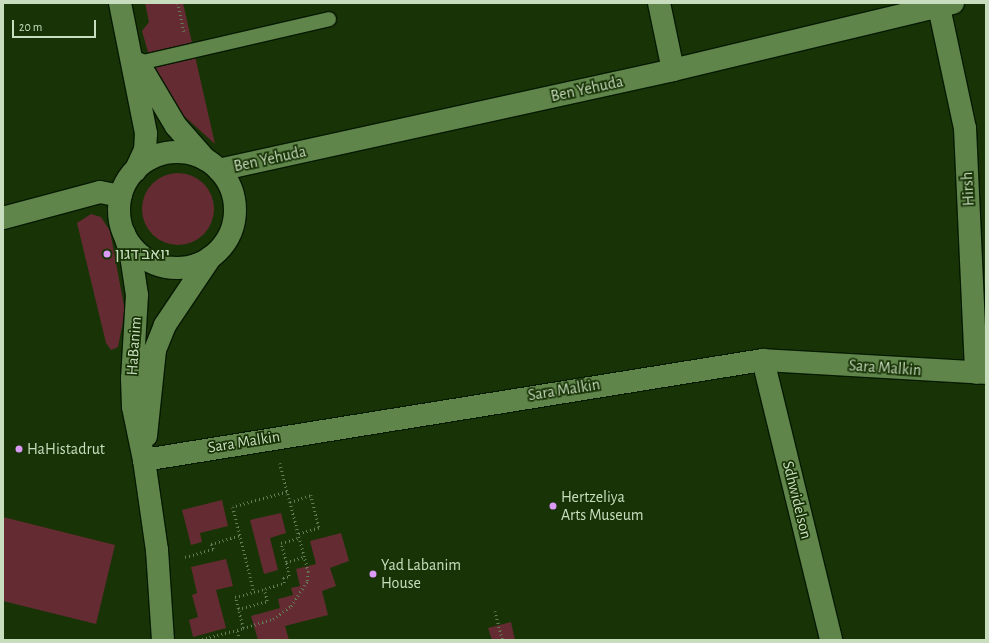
<!DOCTYPE html>
<html>
<head>
<meta charset="utf-8">
<style>
	body { margin:0 }
	#map { position:relative; width:989px; height:643px; overflow:hidden; background:#183306; font-family:"Alegreya Sans",Heebo,sans-serif }
	div>[style] { position:absolute }
	.green>* { inset:0; background:#642c32 }
	.round { border-radius:50% }
	.path>* { height:2.5px; margin-top:-1.25px; transform-origin:0; background:repeating-linear-gradient(90deg,#657d56 0 1px,transparent 0 4px) }
	.roads { filter:drop-shadow(1px 0 #071900) drop-shadow(-1px 0 #071900) drop-shadow(0 1px #071900) drop-shadow(0 -1px #071900) }
	.lane>* { height:14px; margin:-7px; padding:0 7px; transform-origin:7px; border-radius:7px; background:#5f854a }
	.street>* { height:22px; margin:-11px; padding:0 11px; transform-origin:11px; border-radius:11px; background:#5f854a }
	.street>.ring { margin:-11px; padding:0; box-sizing:content-box; background:none; border:22px solid #5f854a; border-radius:50% }
	.dots>* { width:11px; height:11px; translate:-50% -50%; box-sizing:border-box; border:2px solid #183306; border-radius:50% }
	span { translate:-50% -50%; white-space:nowrap; text-align:center; line-height:1.15; -webkit-text-stroke:3.5px #183306; paint-order:stroke }
	.street-label { font-size:16px; color:#c8ddbe }
	.poi-label { font-size:16px; color:#c8ddbe }
	.left { translate:0 -50%; text-align:left }
	.frame { position:absolute; inset:0; border:4px solid #c8ddbe; pointer-events:none }
	.scale { position:absolute; left:12px; top:20px; width:84px; height:18px; box-sizing:border-box; border:2px solid #c8ddbe; border-top:0; padding-left:5px; font-size:12px; line-height:14px; white-space:nowrap; color:#c8ddbe; -webkit-text-stroke:3px #183306; paint-order:stroke }
</style>
</head>
<body>
<div id="map">
	<div class="green">
		<div style="clip-path:polygon(145px 3px,183px 3px,215px 144px,183px 115px,154px 73px,142px 31px,149px 22px)"></div>
		<div class="round" style="left:142px;top:173px;width:72px;height:72px"></div>
		<div style="clip-path:polygon(91px 214px,101px 217px,110px 231px,125px 311px,118px 347px,111px 350px,106px 343px,77px 223px)"></div>
		<div style="clip-path:polygon(222px 500px,228px 526px,200px 533px,202px 542px,191px 545px,182px 510px)"></div>
		<div style="clip-path:polygon(281px 513px,286px 533px,270px 538px,278px 570px,264px 574px,250px 520px)"></div>
		<div style="clip-path:polygon(3px 517px,115px 545px,96px 624px,3px 601px)"></div>
		<div style="clip-path:polygon(341px 533px,349px 561px,330px 568px,336px 586px,322px 591px,328px 615px,285px 626px,289px 640px,258px 640px,251px 616px,280px 608px,278px 599px,293px 595px,291px 588px,300px 586px,296px 569px,316px 564px,310px 541px)"></div>
		<div style="clip-path:polygon(226px 559px,233px 586px,216px 590px,226px 628px,193px 637px,189px 620px,198px 617px,192px 595px,197px 593px,191px 567px)"></div>
		<div style="clip-path:polygon(511px 622px,515px 640px,492px 640px,488px 628px)"></div>
	</div>
	<div class="path">
		<div style="left:178px;top:3px;width:29px;rotate:78deg"></div>
		<div style="left:280px;top:463px;width:30px;rotate:76deg"></div>
		<div style="left:290px;top:502px;width:22px;rotate:-18deg"></div>
		<div style="left:311px;top:495px;width:34px;rotate:76deg"></div>
		<div style="left:319px;top:528px;width:22px;rotate:164deg"></div>
		<div style="left:185px;top:557px;width:29px;rotate:-16deg"></div>
		<div style="left:213px;top:549px;width:5px;rotate:-112deg"></div>
		<div style="left:211px;top:544px;width:30px;rotate:-17deg"></div>
		<div style="left:286px;top:562px;width:20px;rotate:-105deg"></div>
		<div style="left:281px;top:543px;width:19px;rotate:-16deg"></div>
		<div style="left:238px;top:609px;width:30px;rotate:-15deg"></div>
		<div style="left:267px;top:601px;width:12px;rotate:-104deg"></div>
		<div style="left:495px;top:611px;width:30px;rotate:75deg"></div>
		<div style="left:243px;top:628px;width:31px;rotate:-17deg"></div>
		<div style="left:273px;top:619px;width:22px;rotate:-36deg"></div>
		<div style="left:291px;top:606px;width:30px;rotate:-57deg"></div>
		<div style="left:307px;top:581px;width:9px;rotate:-84deg"></div>
		<div style="left:308px;top:572px;width:16px;rotate:-105deg"></div>
		<div style="left:198px;top:640px;width:40px;rotate:-14.4deg"></div>
		<div style="left:239px;top:640px;width:10px;rotate:-101deg"></div>
		<div style="left:237px;top:630px;width:6px;rotate:-18deg"></div>
		<div style="left:243px;top:628px;width:32px;rotate:-104deg"></div>
		<div style="left:235px;top:597px;width:20px;rotate:-15deg"></div>
		<div style="left:254px;top:592px;width:31px;rotate:-17deg"></div>
		<div style="left:284px;top:583px;width:5px;rotate:-101deg"></div>
		<div style="left:283px;top:578px;width:6px;rotate:-18deg"></div>
		<div style="left:289px;top:576px;width:14px;rotate:-102deg"></div>
		<div style="left:286px;top:562px;width:19px;rotate:-16deg"></div>
		<div style="left:304px;top:557px;width:67px;rotate:-104.7deg"></div>
		<div style="left:287px;top:492px;width:56px;rotate:164.5deg"></div>
		<div style="left:233px;top:507px;width:88px;rotate:76.1deg"></div>
	</div>
	<div class="roads">
		<div class="lane">
			<div style="left:139px;top:63px;width:195px;rotate:-13deg"></div>
		</div>
		<div class="street">
			<div style="left:120px;top:3px;width:133px;rotate:78.7deg"></div>
			<div style="left:146px;top:133px;width:17px;rotate:93deg"></div>
			<div style="left:145px;top:150px;width:23px;rotate:115deg"></div>
			<div style="left:659px;top:3px;width:68px;rotate:78.2deg"></div>
			<div style="left:939px;top:7px;width:124px;rotate:77.9deg"></div>
			<div style="left:965px;top:128px;width:245px;rotate:87.4deg"></div>
			<div style="left:139px;top:64px;width:72px;rotate:59.2deg"></div>
			<div style="left:176px;top:126px;width:44px;rotate:48.7deg"></div>
			<div class="ring" style="left:119px;top:152px;width:94px;height:94px"></div>
			<div style="left:219px;top:170px;width:465px;rotate:-12.4deg"></div>
			<div style="left:673px;top:70px;width:288px;rotate:-13.5deg"></div>
			<div style="left:3px;top:218px;width:100px;rotate:-15deg"></div>
			<div style="left:100px;top:192px;width:21px;rotate:11deg"></div>
			<div style="left:124px;top:233px;width:23px;rotate:72deg"></div>
			<div style="left:131px;top:255px;width:40px;rotate:81.5deg"></div>
			<div style="left:137px;top:295px;width:83px;rotate:93.4deg"></div>
			<div style="left:132px;top:378px;width:29px;rotate:88deg"></div>
			<div style="left:133px;top:407px;width:54px;rotate:78.3deg"></div>
			<div style="left:144px;top:460px;width:91px;rotate:81.8deg"></div>
			<div style="left:157px;top:550px;width:90px;rotate:86.2deg"></div>
			<div style="left:763px;top:360px;width:288px;rotate:76.3deg"></div>
			<div style="left:146px;top:436px;width:86px;rotate:-84deg"></div>
			<div style="left:155px;top:350px;width:27px;rotate:-68deg"></div>
			<div style="left:165px;top:325px;width:81px;rotate:-56.1deg"></div>
			<div style="left:144px;top:460px;width:627px;rotate:-9.18deg"></div>
			<div style="left:763px;top:360px;width:223px;rotate:3.3deg"></div>
		</div>
	</div>
	<div class="dots">
		<div style="left:107px;top:254px;background:#da9af6"></div>
		<div style="left:19px;top:449px;background:#da9af6"></div>
		<div style="left:553px;top:506px;background:#da9af6"></div>
		<div style="left:373px;top:574px;background:#da9af6"></div>
	</div>
	<div class="street-label">
		<span style="left:587px;top:89px;rotate:-12deg">Ben Yehuda</span>
		<span style="left:270px;top:159px;rotate:-12deg">Ben Yehuda</span>
		<span style="left:968px;top:189px;rotate:-93deg">Hirsh</span>
		<span style="left:134px;top:346px;rotate:-86deg">HaBanim</span>
		<span style="left:885px;top:368px;rotate:4deg">Sara Malkin</span>
		<span style="left:564px;top:390px;rotate:-9deg">Sara Malkin</span>
		<span style="left:244px;top:442px;rotate:-9deg">Sara Malkin</span>
		<span style="left:797px;top:500px;rotate:76deg">Sdhwidelson</span>
	</div>
	<div class="poi-label">
		<span class="left" style="left:115px;top:254px">יואב דגון</span>
		<span class="left" style="left:27px;top:449px">HaHistadrut</span>
		<span class="left" style="left:561px;top:506px">Hertzeliya<br>Arts Museum</span>
		<span class="left" style="left:381px;top:574px">Yad Labanim<br>House</span>
	</div>
	<div class="frame"></div>
	<div class="scale">20 m</div>
</div>
</body>
</html>
